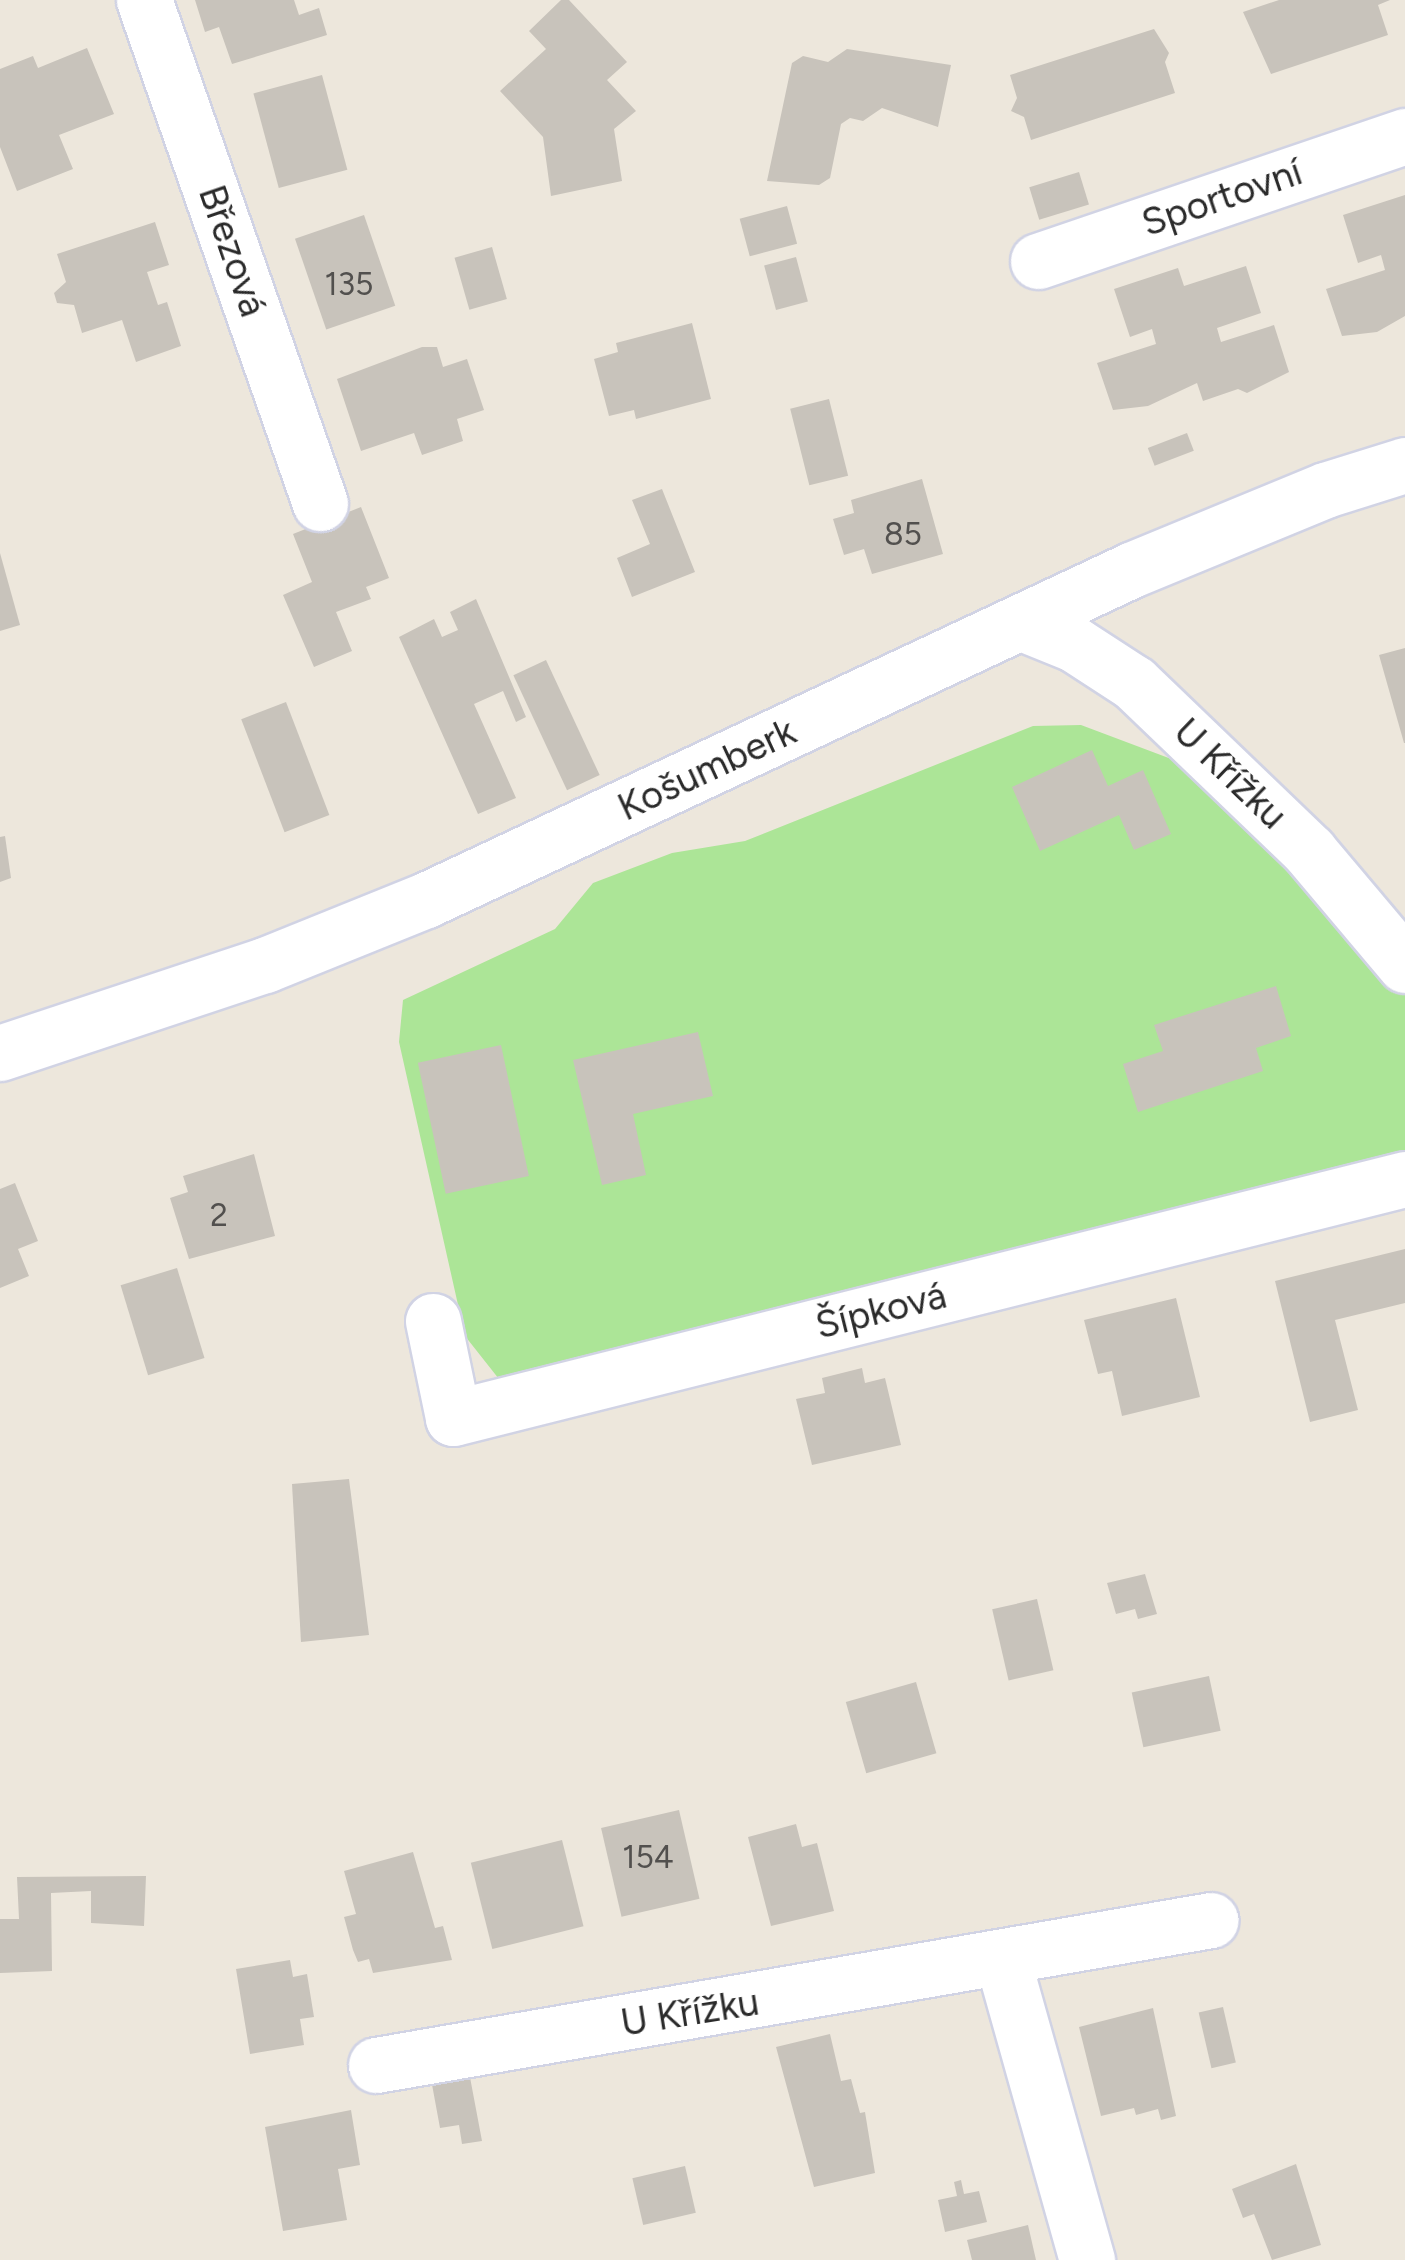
<!DOCTYPE html>
<html>
<head>
<meta charset="utf-8">
<style>
	body { margin:0 }
	#map { position:relative; width:1405px; height:2260px; overflow:hidden; background:#ede7dc; font-family:Figtree,sans-serif }
	div>[style] { position:absolute }
	.green>* { inset:0; background:#ace597 }
	.building>* { inset:0; background:#c8c3bb; transform-origin:0 0 }
	.roads { filter:drop-shadow(2px 0 #d1d3e4) drop-shadow(-2px 0 #d1d3e4) drop-shadow(0 2px #d1d3e4) drop-shadow(0 -2px #d1d3e4) }
	.street>* { height:55px; margin:-27.5px; padding:0 27.5px; transform-origin:27.5px; border-radius:27.5px; background:#fff }
	.secondary>* { height:55px; margin:-27.5px; padding:0 27.5px; transform-origin:27.5px; border-radius:27.5px; background:#fff }
	span { translate:-50% -50%; white-space:nowrap; text-align:center; line-height:1.15; -webkit-text-stroke:8px #fff; paint-order:stroke }
	.number-label { font-size:32px; color:#52504e }
	.number-label span { -webkit-text-stroke-width:0 }
	.street-label { font-size:38px; color:#2a2a2a }
</style>
</head>
<body>
<div id="map">
	<div class="green">
		<div style="clip-path:polygon(1081px 725px,1174px 760px,1219px 762px,1405px 965px,1405px 1179px,517px 1402px,465px 1336px,399px 1042px,403px 1000px,555px 929px,593px 883px,672px 853px,745px 841px,1033px 726px)"></div>
	</div>
	<div class="building">
		<div style="clip-path:polygon(195px 0,294px 0,299px 15px,319px 8px,327px 35px,232px 64px,219px 27px,205px 32px)"></div>
		<div style="clip-path:polygon(561px 0,569px 0,627px 62px,607px 80px,636px 111px,614px 129px,622px 181px,551px 196px,543px 137px,500px 91px,546px 49px,529px 31px)"></div>
		<div style="clip-path:polygon(1279px 0,1390px 0,1378px 5px,1388px 35px,1271px 74px,1243px 12px)"></div>
		<div style="clip-path:polygon(1154px 29px,1169px 53px,1165px 62px,1175px 93px,1031px 140px,1024px 117px,1011px 111px,1017px 98px,1010px 75px)"></div>
		<div style="clip-path:polygon(87px 48px,114px 114px,59px 135px,73px 169px,17px 191px,0 147px,0 69px,33px 56px,38px 68px)"></div>
		<div style="clip-path:polygon(847px 49px,951px 65px,938px 127px,882px 108px,863px 121px,850px 118px,841px 124px,830px 178px,819px 185px,767px 181px,792px 63px,803px 56px,828px 62px)"></div>
		<div style="left:322px;top:75px;width:98px;height:71px;rotate:75deg"></div>
		<div style="left:1079px;top:172px;width:34px;height:52px;rotate:73deg"></div>
		<div style="clip-path:polygon(1405px 195px,1405px 316px,1377px 332px,1342px 336px,1326px 289px,1385px 270px,1381px 255px,1358px 263px,1343px 215px)"></div>
		<div style="left:787px;top:206px;width:39px;height:49px;rotate:75deg"></div>
		<div style="left:364px;top:215px;width:96px;height:73px;rotate:71deg"></div>
		<div style="clip-path:polygon(155px 222px,169px 265px,147px 272px,158px 305px,167px 302px,181px 346px,136px 362px,122px 320px,82px 333px,74px 305px,57px 303px,54px 293px,66px 282px,57px 254px)"></div>
		<div style="left:492px;top:247px;width:54px;height:39px;rotate:74deg"></div>
		<div style="left:796px;top:257px;width:46px;height:33px;rotate:75deg"></div>
		<div style="clip-path:polygon(1246px 266px,1261px 313px,1217px 328px,1221px 342px,1274px 325px,1289px 372px,1247px 393px,1238px 389px,1203px 401px,1197px 383px,1148px 406px,1113px 410px,1097px 363px,1156px 344px,1152px 329px,1130px 337px,1114px 289px,1178px 268px,1184px 286px)"></div>
		<div style="clip-path:polygon(692px 323px,711px 399px,636px 419px,634px 410px,609px 416px,594px 359px,618px 352px,616px 343px)"></div>
		<div style="clip-path:polygon(422px 347px,437px 347px,443px 367px,467px 359px,484px 410px,457px 419px,463px 441px,422px 455px,414px 433px,361px 451px,337px 379px)"></div>
		<div style="left:829px;top:399px;width:79px;height:40px;rotate:76deg"></div>
		<div style="left:1187px;top:433px;width:19px;height:42px;rotate:69deg"></div>
		<div style="clip-path:polygon(922px 479px,943px 554px,872px 574px,864px 549px,844px 555px,833px 519px,854px 513px,851px 500px)"></div>
		<div style="clip-path:polygon(662px 489px,695px 572px,632px 597px,617px 558px,650px 544px,632px 500px)"></div>
		<div style="clip-path:polygon(361px 507px,389px 578px,366px 587px,371px 599px,336px 612px,352px 651px,314px 667px,283px 595px,312px 582px,293px 534px)"></div>
		<div style="clip-path:polygon(0 553px,20px 625px,0 631px)"></div>
		<div style="clip-path:polygon(476px 599px,526px 717px,516px 722px,503px 691px,474px 704px,516px 798px,478px 814px,399px 637px,434px 619px,442px 637px,458px 630px,450px 612px)"></div>
		<div style="clip-path:polygon(1405px 648px,1405px 743px,1404px 743px,1379px 655px)"></div>
		<div style="left:546px;top:660px;width:127px;height:36px;rotate:65deg"></div>
		<div style="left:286px;top:702px;width:121px;height:48px;rotate:69deg"></div>
		<div style="clip-path:polygon(1092px 750px,1108px 786px,1143px 770px,1171px 834px,1134px 850px,1119px 815px,1040px 851px,1012px 787px)"></div>
		<div style="clip-path:polygon(5px 836px,11px 878px,0 882px,0 837px)"></div>
		<div style="clip-path:polygon(1276px 986px,1291px 1036px,1256px 1048px,1263px 1071px,1138px 1112px,1123px 1064px,1163px 1051px,1154px 1025px)"></div>
		<div style="clip-path:polygon(698px 1032px,713px 1096px,633px 1114px,646px 1175px,602px 1185px,573px 1060px)"></div>
		<div style="left:501px;top:1045px;width:134px;height:85px;rotate:78deg"></div>
		<div style="clip-path:polygon(254px 1154px,275px 1236px,189px 1259px,170px 1198px,188px 1192px,183px 1176px)"></div>
		<div style="clip-path:polygon(15px 1183px,38px 1241px,18px 1249px,29px 1276px,0 1288px,0 1189px)"></div>
		<div style="clip-path:polygon(1405px 1249px,1405px 1303px,1335px 1320px,1358px 1410px,1310px 1422px,1275px 1281px)"></div>
		<div style="left:177px;top:1268px;width:94px;height:59px;rotate:73deg"></div>
		<div style="clip-path:polygon(1176px 1298px,1200px 1397px,1122px 1416px,1112px 1371px,1098px 1374px,1084px 1320px)"></div>
		<div style="clip-path:polygon(862px 1368px,865px 1383px,885px 1378px,901px 1445px,812px 1465px,796px 1399px,825px 1393px,822px 1378px)"></div>
		<div style="clip-path:polygon(349px 1479px,369px 1635px,301px 1642px,292px 1484px)"></div>
		<div style="clip-path:polygon(1145px 1574px,1157px 1614px,1138px 1619px,1135px 1609px,1116px 1614px,1107px 1583px)"></div>
		<div style="left:1037px;top:1599px;width:73px;height:46px;rotate:77deg"></div>
		<div style="left:1209px;top:1676px;width:56px;height:79px;rotate:78deg"></div>
		<div style="left:916px;top:1682px;width:74px;height:73px;rotate:74deg"></div>
		<div style="left:679px;top:1810px;width:91px;height:80px;rotate:77deg"></div>
		<div style="clip-path:polygon(796px 1824px,802px 1847px,817px 1843px,834px 1911px,771px 1926px,748px 1837px)"></div>
		<div style="left:562px;top:1840px;width:89px;height:94px;rotate:76deg"></div>
		<div style="clip-path:polygon(413px 1852px,435px 1928px,443px 1926px,452px 1960px,373px 1973px,369px 1959px,358px 1962px,353px 1950px,344px 1917px,356px 1914px,344px 1871px)"></div>
		<div style="clip-path:polygon(146px 1876px,144px 1926px,91px 1923px,91px 1891px,51px 1893px,52px 1971px,0 1973px,0 1919px,19px 1919px,17px 1877px)"></div>
		<div style="clip-path:polygon(290px 1960px,293px 1977px,307px 1974px,314px 2017px,300px 2019px,304px 2045px,250px 2054px,236px 1969px)"></div>
		<div style="left:1223px;top:2007px;width:57px;height:25px;rotate:77deg"></div>
		<div style="clip-path:polygon(1153px 2008px,1176px 2116px,1161px 2120px,1158px 2109px,1136px 2115px,1134px 2108px,1101px 2116px,1079px 2027px)"></div>
		<div style="clip-path:polygon(830px 2034px,841px 2081px,851px 2079px,860px 2113px,865px 2112px,875px 2173px,814px 2187px,776px 2047px)"></div>
		<div style="clip-path:polygon(469px 2072px,482px 2141px,462px 2144px,459px 2125px,440px 2128px,431px 2079px)"></div>
		<div style="clip-path:polygon(351px 2110px,360px 2165px,338px 2169px,347px 2220px,283px 2231px,265px 2127px)"></div>
		<div style="clip-path:polygon(1296px 2164px,1321px 2245px,1272px 2260px,1254px 2214px,1243px 2218px,1232px 2189px)"></div>
		<div style="left:685px;top:2166px;width:48px;height:54px;rotate:77deg"></div>
		<div style="clip-path:polygon(961px 2180px,964px 2194px,979px 2191px,987px 2222px,945px 2232px,938px 2200px,957px 2196px,954px 2182px)"></div>
		<div style="clip-path:polygon(1028px 2225px,1036px 2260px,972px 2260px,967px 2240px)"></div>
	</div>
	<div class="roads">
		<div class="street">
			<div style="left:144px;top:0;width:533px;rotate:70.72deg"></div>
			<div style="left:1038px;top:261px;width:388px;rotate:-18.8deg"></div>
			<div style="left:1022px;top:623px;width:56px;rotate:22deg"></div>
			<div style="left:1074px;top:644px;width:72px;rotate:33deg"></div>
			<div style="left:1134px;top:683px;width:243px;rotate:43.8deg"></div>
			<div style="left:1309px;top:851px;width:149px;rotate:49.9deg"></div>
			<div style="left:433px;top:1321px;width:99px;rotate:78.3deg"></div>
			<div style="left:453px;top:1418px;width:982px;rotate:-14.09deg"></div>
			<div style="left:1003px;top:1961px;width:311px;rotate:74.3deg"></div>
			<div style="left:376px;top:2065px;width:847px;rotate:-9.85deg"></div>
		</div>
		<div class="secondary">
			<div style="left:0;top:1053px;width:279px;rotate:-18.4deg"></div>
			<div style="left:265px;top:965px;width:174px;rotate:-22deg"></div>
			<div style="left:426px;top:900px;width:778px;rotate:-25.08deg"></div>
			<div style="left:1131px;top:570px;width:210px;rotate:-22.4deg"></div>
			<div style="left:1325px;top:490px;width:84px;rotate:-17.4deg"></div>
		</div>
	</div>
	<div class="number-label">
		<span style="left:349px;top:284px">135</span>
		<span style="left:903px;top:534px">85</span>
		<span style="left:219px;top:1215px">2</span>
		<span style="left:648px;top:1857px">154</span>
	</div>
	<div class="street-label">
		<span style="left:1222px;top:198px;rotate:-19deg">Sportovní</span>
		<span style="left:232px;top:251px;rotate:71deg">Březová</span>
		<span style="left:707px;top:770px;rotate:-25deg">Košumberk</span>
		<span style="left:1230px;top:774px;rotate:44deg">U Křížku</span>
		<span style="left:881px;top:1311px;rotate:-14deg">Šípková</span>
		<span style="left:690px;top:2013px;rotate:-9deg">U Křížku</span>
	</div>
</div>
</body>
</html>
